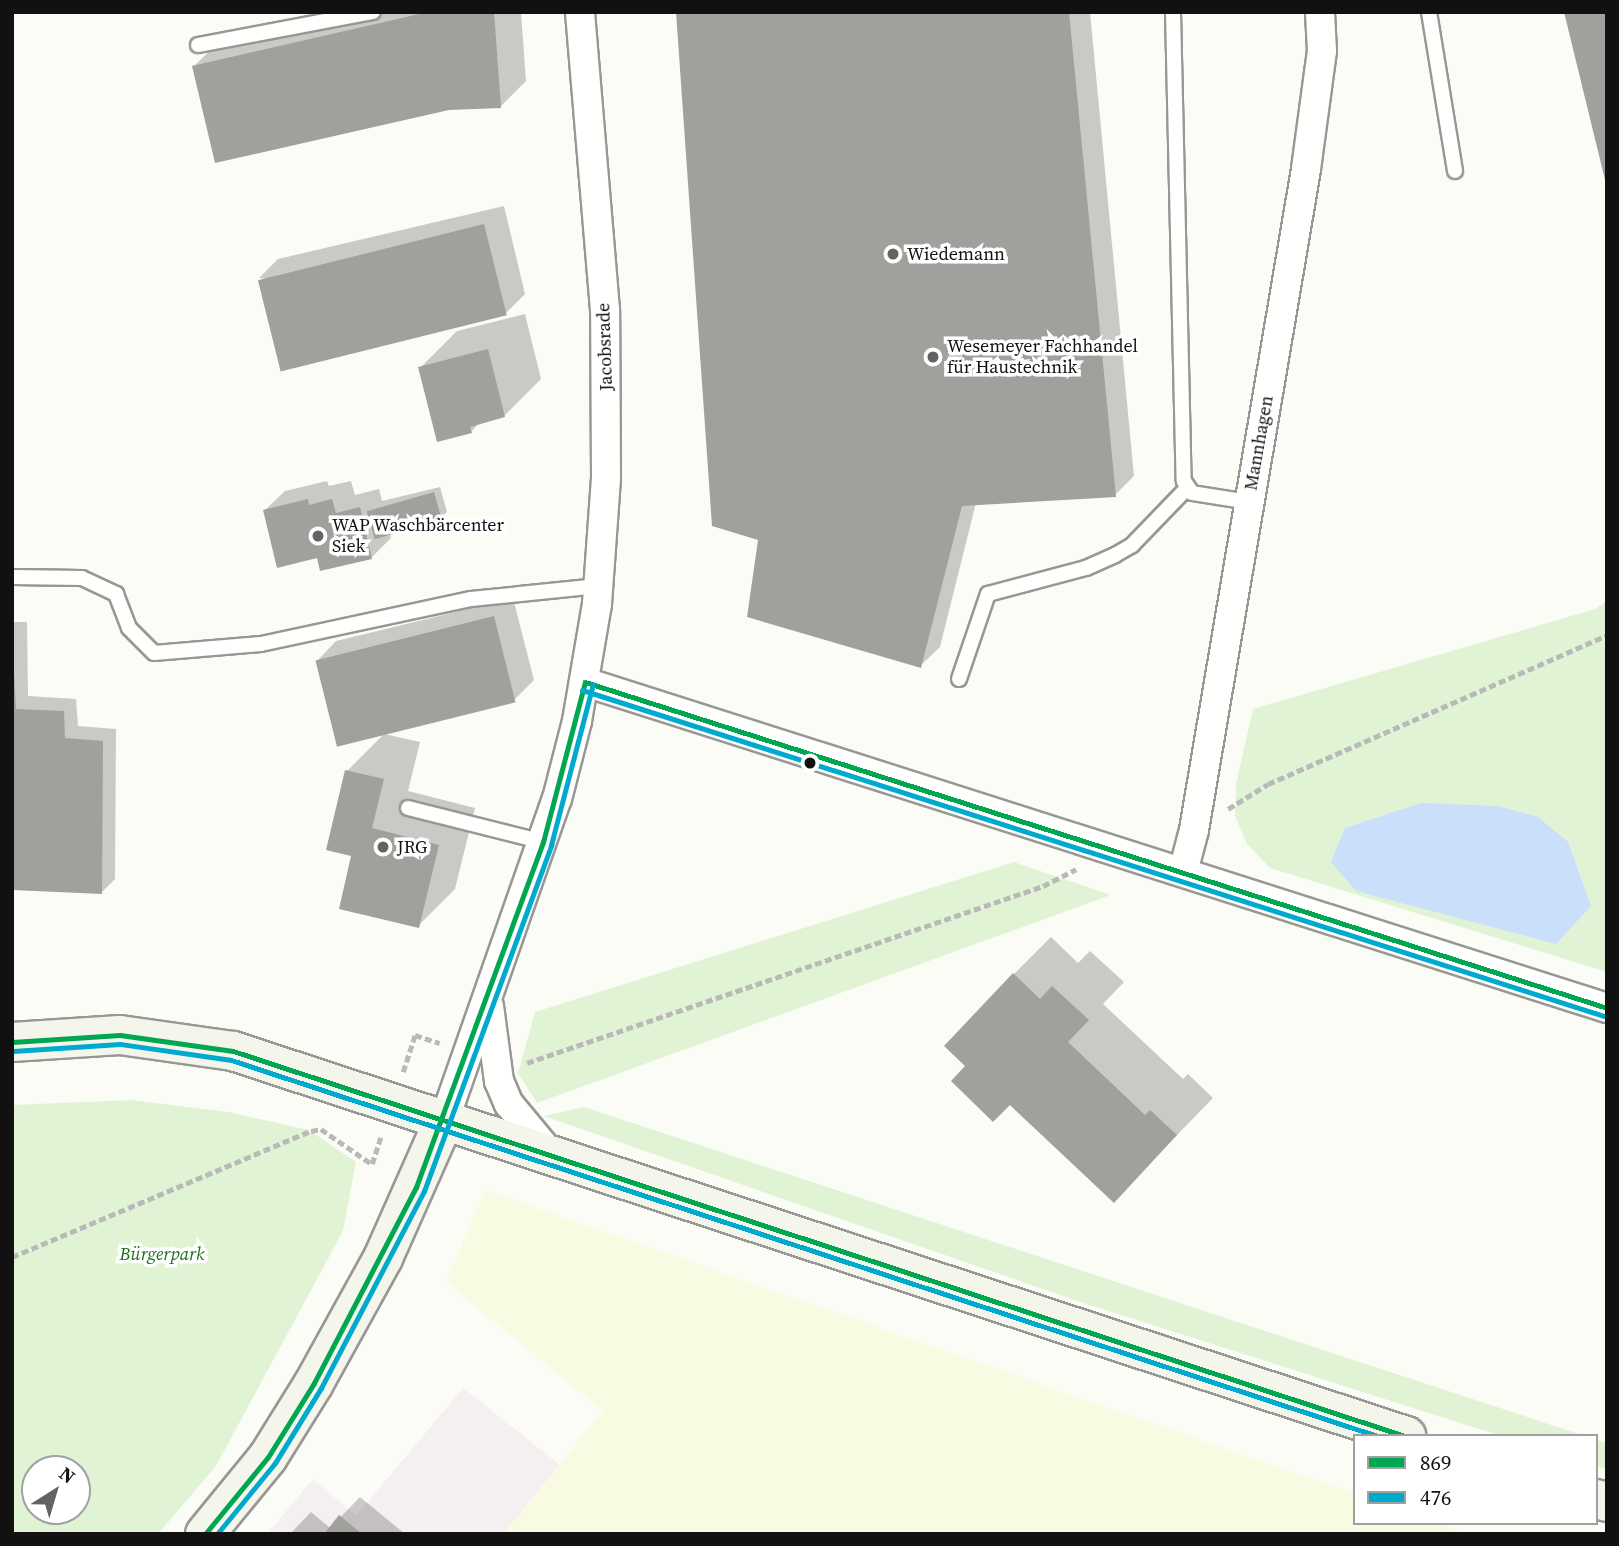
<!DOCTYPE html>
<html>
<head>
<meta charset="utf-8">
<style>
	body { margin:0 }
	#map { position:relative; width:1619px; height:1546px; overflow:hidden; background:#fcfcf7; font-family:"Source Serif 4",serif }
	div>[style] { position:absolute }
	.industrial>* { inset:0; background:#f5eff2 }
	.farmland>* { inset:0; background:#f8fae2 }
	.green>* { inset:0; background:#e0f4d5 }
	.water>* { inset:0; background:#cadffa }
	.shadow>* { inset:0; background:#0003 }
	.building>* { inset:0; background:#a1a09c; transform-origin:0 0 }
	.path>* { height:4.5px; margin-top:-2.25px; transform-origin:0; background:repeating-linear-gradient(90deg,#b9b9b8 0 7px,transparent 0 10.5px) }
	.roads { filter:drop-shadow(2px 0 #979795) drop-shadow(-2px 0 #979795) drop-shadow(0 2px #979795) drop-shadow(0 -2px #979795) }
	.lane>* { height:14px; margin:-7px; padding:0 7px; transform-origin:7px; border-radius:7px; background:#fffffe }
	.street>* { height:28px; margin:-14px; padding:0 14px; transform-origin:14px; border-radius:14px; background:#fffffe }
	.secondary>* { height:38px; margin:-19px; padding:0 19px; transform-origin:19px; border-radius:19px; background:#f5f6eb }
	.bus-1>* { height:5px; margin:-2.5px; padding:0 2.5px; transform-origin:2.5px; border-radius:2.5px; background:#00a651 }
	.bus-2>* { height:5px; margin:-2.5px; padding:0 2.5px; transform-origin:2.5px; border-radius:2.5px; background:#00a9ce }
	.dots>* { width:19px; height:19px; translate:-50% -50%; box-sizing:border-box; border:4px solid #fff; border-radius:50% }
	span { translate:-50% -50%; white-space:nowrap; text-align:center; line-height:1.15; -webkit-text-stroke:7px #fff; paint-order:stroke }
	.poi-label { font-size:18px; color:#111 }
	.left { translate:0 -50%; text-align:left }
	.street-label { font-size:18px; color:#111 }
	.park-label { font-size:18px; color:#1a7019; font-style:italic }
	.frame { position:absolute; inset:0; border:14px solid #111; pointer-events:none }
	.legend { position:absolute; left:1353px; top:1434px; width:245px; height:91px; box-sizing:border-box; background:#fff; border:2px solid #a0a0a0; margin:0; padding:9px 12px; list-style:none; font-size:21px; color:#111 }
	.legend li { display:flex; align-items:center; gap:14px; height:35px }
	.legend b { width:35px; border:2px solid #a0a0a0 }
	.north { position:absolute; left:21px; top:1455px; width:70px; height:70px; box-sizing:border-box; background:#fff; border:2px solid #a0a0a0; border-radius:50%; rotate:37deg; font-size:19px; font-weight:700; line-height:28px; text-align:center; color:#111 }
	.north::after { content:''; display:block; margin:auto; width:24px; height:32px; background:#636362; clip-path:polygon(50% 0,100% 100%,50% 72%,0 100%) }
</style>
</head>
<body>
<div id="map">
	<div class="industrial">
		<div style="clip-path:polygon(463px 1388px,560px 1465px,503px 1534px,267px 1534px,313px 1479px,356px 1516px)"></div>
	</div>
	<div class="farmland">
		<div style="clip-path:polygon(485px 1190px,1355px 1494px,1355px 1523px,1438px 1523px,1468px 1534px,503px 1534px,603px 1411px,446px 1282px)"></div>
	</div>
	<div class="green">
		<div style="clip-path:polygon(1607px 601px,1607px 972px,1270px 868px,1247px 844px,1235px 816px,1236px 784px,1253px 709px,1595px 609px)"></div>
		<div style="clip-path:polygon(1014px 862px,1111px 895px,537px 1103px,518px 1073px,535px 1012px)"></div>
		<div style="clip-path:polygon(evenodd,131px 1100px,228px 1112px,309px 1130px,356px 1162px,343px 1231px,216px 1466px,158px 1534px,12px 1534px,12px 1105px,131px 1100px,77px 1469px,77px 1511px,35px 1511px,35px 1469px,77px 1469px)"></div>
		<div style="clip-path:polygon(584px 1107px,1585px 1436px,1501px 1436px,1080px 1302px,544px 1116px)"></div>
		<div style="clip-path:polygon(1596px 1440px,1607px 1443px,1607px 1469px,1596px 1466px)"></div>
	</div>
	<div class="water">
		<div style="clip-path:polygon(1421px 803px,1498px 806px,1538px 817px,1568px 842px,1591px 906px,1556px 944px,1356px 891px,1331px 862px,1345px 828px)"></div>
	</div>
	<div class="shadow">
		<div style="clip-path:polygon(345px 12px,521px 12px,526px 81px,500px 107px,194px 66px,220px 41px)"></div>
		<div style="clip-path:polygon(678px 12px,1090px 12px,1134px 476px,1115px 495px,976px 503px,940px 647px,920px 666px,760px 539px)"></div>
		<div style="clip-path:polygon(504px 206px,525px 294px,505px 314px,259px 278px,278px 259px)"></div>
		<div style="clip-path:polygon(525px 314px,541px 379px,504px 416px,480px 422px,471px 432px,420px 368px,457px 331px)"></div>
		<div style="clip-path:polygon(327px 481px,329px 486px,351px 481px,355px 495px,379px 489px,382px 501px,440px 487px,447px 512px,441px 518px,389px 531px,391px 538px,371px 558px,318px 556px,265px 510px,285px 491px)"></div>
		<div style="clip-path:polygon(513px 598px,534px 680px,514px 700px,317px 661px,336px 641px)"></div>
		<div style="clip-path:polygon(12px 622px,27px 622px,28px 696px,76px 699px,78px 726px,116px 729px,115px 879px,102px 892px,12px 889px)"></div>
		<div style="clip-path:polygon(384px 734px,420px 742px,408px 791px,475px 808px,455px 889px,418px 926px,353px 855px,347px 771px)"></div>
		<div style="clip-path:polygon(1051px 937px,1078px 963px,1090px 951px,1124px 982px,1103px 1004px,1183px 1079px,1188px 1074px,1213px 1098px,1113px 1201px,968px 1066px,1014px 974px)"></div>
		<div style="clip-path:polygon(360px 1497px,405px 1534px,290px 1534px,311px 1512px,330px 1528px)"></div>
	</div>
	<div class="building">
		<div style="clip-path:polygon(428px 12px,494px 12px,501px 108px,449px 110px,215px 163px,192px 66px)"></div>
		<div style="clip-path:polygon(676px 12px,1069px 12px,1116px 497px,962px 506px,921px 668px,747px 617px,758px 540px,712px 526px)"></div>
		<div style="clip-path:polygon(1564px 12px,1607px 12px,1607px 184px,1606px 184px)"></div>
		<div style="left:484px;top:224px;width:94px;height:233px;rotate:76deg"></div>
		<div style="clip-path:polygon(488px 349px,505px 417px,470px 427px,472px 433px,437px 442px,418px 367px)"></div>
		<div style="left:434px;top:492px;width:29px;height:70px;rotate:74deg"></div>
		<div style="clip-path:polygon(308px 499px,309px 505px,332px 499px,336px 513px,360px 507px,372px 559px,320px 571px,317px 558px,277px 568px,263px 510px)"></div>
		<div style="left:494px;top:616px;width:89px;height:184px;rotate:76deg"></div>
		<div style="clip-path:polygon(12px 635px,16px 709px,64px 711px,65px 738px,103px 741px,102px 894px,12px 890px)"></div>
		<div style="clip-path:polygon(345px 770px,384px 779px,372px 828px,439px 845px,419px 928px,339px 909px,351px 856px,326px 850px)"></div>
		<div style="clip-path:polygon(1013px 973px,1040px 999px,1052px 986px,1089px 1020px,1068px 1042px,1145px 1115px,1150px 1110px,1177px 1135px,1114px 1203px,1010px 1105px,993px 1122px,951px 1081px,965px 1066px,944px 1046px)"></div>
		<div style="clip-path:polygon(339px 1515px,362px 1534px,324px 1534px)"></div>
	</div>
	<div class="path">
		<div style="left:1228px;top:809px;width:47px;rotate:-32deg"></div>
		<div style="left:1268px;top:784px;width:370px;rotate:-23.7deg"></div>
		<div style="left:527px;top:1063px;width:546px;rotate:-18.93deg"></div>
		<div style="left:1043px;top:886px;width:37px;rotate:-27deg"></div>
		<div style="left:403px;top:1072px;width:39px;rotate:-72deg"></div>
		<div style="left:415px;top:1035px;width:26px;rotate:18deg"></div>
		<div style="left:12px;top:1257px;width:324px;rotate:-22.9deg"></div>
		<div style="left:311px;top:1131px;width:10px;rotate:-11deg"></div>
		<div style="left:321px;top:1129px;width:62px;rotate:34.5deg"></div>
		<div style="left:372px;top:1164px;width:28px;rotate:-72deg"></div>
	</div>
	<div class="roads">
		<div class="lane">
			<div style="left:1173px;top:12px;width:469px;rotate:88.7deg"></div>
			<div style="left:1184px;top:481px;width:14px;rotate:56deg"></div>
			<div style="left:1192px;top:493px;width:58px;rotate:9deg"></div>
			<div style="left:1429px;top:12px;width:161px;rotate:80.7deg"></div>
			<div style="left:198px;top:45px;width:178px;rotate:-10.7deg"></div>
			<div style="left:12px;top:577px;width:70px;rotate:0.8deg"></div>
			<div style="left:82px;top:578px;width:38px;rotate:25deg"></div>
			<div style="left:116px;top:594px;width:36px;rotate:69deg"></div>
			<div style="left:129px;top:628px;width:35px;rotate:45deg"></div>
			<div style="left:154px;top:653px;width:107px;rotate:-4.8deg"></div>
			<div style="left:261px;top:644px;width:215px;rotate:-12.1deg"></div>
			<div style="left:471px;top:599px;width:128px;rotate:-5.8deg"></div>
			<div style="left:959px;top:679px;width:90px;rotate:-71.2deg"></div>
			<div style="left:988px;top:594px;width:101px;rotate:-14.9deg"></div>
			<div style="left:1086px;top:568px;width:32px;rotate:-24deg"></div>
			<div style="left:1115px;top:555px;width:20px;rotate:-30deg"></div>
			<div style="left:1132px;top:545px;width:78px;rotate:-46deg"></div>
			<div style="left:408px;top:808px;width:139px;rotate:14.1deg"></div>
		</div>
		<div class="street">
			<div style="left:585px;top:682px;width:1073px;rotate:17.69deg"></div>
			<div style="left:1183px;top:872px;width:43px;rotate:-75.3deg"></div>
			<div style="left:1194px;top:830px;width:670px;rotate:-80.38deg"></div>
			<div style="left:1306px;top:169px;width:119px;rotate:-82.3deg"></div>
			<div style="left:1322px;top:51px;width:39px;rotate:-93deg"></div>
			<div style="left:489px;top:1006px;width:76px;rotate:82.4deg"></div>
			<div style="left:499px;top:1081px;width:25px;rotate:67deg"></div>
			<div style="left:509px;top:1104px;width:62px;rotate:50.2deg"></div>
			<div style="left:445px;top:1118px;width:338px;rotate:-70.7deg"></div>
			<div style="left:557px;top:799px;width:81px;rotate:-75.6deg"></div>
			<div style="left:577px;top:721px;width:119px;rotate:-80.3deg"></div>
			<div style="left:597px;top:604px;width:127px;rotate:-85.9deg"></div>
			<div style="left:606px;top:477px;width:167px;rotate:-90.3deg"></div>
			<div style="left:605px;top:310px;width:299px;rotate:-94.8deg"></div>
		</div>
		<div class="secondary">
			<div style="left:12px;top:1042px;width:108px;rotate:-3.7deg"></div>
			<div style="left:120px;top:1035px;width:114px;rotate:8.1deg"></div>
			<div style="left:233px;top:1051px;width:1235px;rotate:18.17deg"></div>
			<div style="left:1596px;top:1499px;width:11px;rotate:15deg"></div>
			<div style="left:205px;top:1534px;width:99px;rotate:-50.7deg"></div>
			<div style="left:268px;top:1457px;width:87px;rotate:-58.1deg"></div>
			<div style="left:314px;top:1383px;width:143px;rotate:-61.1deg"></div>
			<div style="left:383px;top:1258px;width:153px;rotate:-66.1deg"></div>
		</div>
	</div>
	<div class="bus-1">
		<div style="left:585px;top:682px;width:1073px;rotate:17.69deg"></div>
		<div style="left:12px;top:1042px;width:108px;rotate:-3.7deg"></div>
		<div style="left:120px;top:1035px;width:114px;rotate:8.1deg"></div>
		<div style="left:233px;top:1051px;width:1234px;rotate:18.19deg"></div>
		<div style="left:205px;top:1534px;width:99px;rotate:-50.7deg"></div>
		<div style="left:268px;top:1457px;width:87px;rotate:-58.1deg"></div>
		<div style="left:314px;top:1383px;width:221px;rotate:-62.5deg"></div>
		<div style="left:416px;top:1187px;width:368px;rotate:-69.8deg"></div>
		<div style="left:543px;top:842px;width:165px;rotate:-75.3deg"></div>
	</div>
	<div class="bus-2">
		<div style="left:582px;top:690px;width:1073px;rotate:17.69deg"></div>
		<div style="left:13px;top:1051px;width:107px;rotate:-3.7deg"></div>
		<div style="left:120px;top:1044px;width:112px;rotate:8.2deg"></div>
		<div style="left:231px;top:1060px;width:1206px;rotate:18.16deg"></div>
		<div style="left:217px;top:1534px;width:92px;rotate:-50.8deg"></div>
		<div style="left:275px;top:1463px;width:88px;rotate:-58.5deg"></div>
		<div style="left:321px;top:1388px;width:222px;rotate:-62.4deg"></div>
		<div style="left:424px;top:1191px;width:369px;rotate:-69.8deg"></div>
		<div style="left:551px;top:845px;width:166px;rotate:-75.4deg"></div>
	</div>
	<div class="dots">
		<div style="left:893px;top:254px;background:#636362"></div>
		<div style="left:933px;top:357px;background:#636362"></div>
		<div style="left:318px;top:536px;background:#636362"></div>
		<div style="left:810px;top:763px;background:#111"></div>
		<div style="left:383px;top:847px;background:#636362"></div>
	</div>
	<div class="poi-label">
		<span class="left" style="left:907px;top:254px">Wiedemann</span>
		<span class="left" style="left:947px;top:357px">Wesemeyer Fachhandel<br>für Haustechnik</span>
		<span class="left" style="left:332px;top:536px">WAP Waschbärcenter<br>Siek</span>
		<span class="left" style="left:397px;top:847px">JRG</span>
	</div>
	<div class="street-label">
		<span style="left:605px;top:347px;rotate:-92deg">Jacobsrade</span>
		<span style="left:1259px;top:443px;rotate:-80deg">Mannhagen</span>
	</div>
	<div class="park-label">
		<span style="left:162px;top:1254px">Bürgerpark</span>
	</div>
	<div class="frame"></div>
	<ul class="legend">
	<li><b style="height:9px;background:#00a651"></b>869</li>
	<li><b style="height:9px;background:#00a9ce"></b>476</li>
	</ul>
	<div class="north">N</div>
</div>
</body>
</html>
